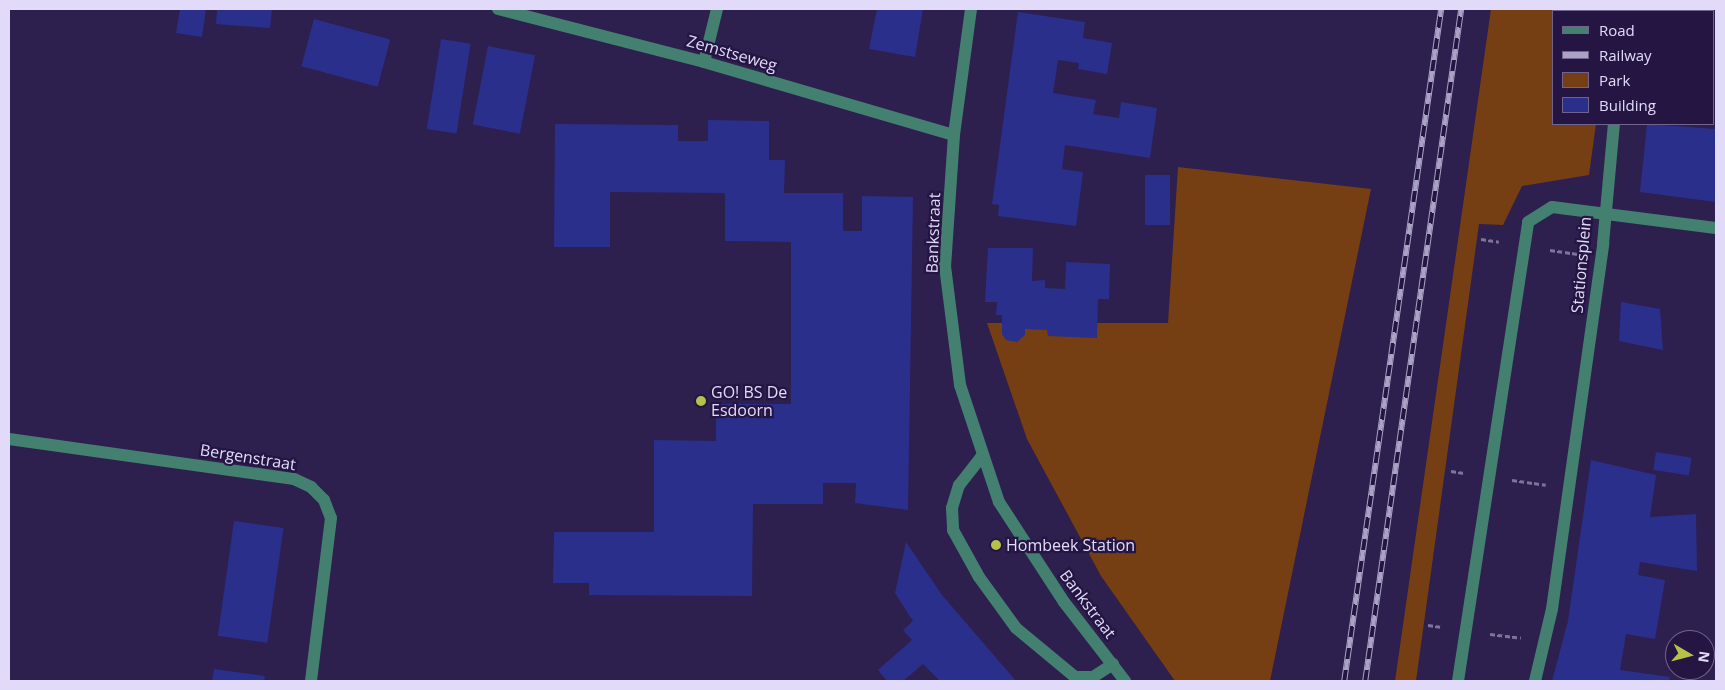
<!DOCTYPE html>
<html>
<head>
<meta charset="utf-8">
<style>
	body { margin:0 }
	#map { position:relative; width:1725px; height:690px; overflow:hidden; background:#2d1f4e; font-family:"Open Sans",sans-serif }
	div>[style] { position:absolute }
	.green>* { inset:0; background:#753e13 }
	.building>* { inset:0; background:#2b2f8c; transform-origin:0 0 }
	.path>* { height:3px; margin-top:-1.5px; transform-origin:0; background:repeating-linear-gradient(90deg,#7e749b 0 5px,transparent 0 7.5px) }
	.minor>* { height:12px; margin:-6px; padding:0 6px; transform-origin:6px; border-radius:6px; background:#448070 }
	.rail>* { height:5.5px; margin-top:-2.75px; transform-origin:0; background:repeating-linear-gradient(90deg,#241543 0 11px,#aba3c6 0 22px); box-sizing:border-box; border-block:1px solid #aba3c6 }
	.dots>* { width:14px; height:14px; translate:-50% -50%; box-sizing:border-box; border:2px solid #241543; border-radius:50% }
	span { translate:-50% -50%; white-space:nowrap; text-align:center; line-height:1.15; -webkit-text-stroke:4.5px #241543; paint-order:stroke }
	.street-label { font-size:16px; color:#e1dbf9 }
	.poi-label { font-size:16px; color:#e1dbf9 }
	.left { translate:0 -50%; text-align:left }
	.frame { position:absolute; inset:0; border:10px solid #e1dbf9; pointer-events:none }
	.legend { position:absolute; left:1552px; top:10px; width:162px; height:115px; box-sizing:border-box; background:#241543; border:1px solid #70648c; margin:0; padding:6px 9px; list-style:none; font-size:15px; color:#e1dbf9 }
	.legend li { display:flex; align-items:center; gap:10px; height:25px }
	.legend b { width:25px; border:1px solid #70648c }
	.north { position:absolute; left:1665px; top:630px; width:50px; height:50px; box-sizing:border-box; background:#241543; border:1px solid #70648c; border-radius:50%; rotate:98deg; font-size:14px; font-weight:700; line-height:20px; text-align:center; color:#e1dbf9 }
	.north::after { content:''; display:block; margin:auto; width:18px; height:22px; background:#b6c149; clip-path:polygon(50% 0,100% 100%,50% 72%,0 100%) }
</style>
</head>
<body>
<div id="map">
	<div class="green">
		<div style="clip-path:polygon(1491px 9px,1611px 9px,1554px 11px,1554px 124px,1596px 124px,1589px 175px,1522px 186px,1503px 225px,1479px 224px,1416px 681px,1395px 681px)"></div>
		<div style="clip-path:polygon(1178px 167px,1371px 189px,1270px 681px,1175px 681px,1101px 576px,1027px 439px,987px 323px,1168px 323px)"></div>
	</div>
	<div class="building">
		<div style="clip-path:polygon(180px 9px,206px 9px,202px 37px,176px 33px)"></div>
		<div style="clip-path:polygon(217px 9px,272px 9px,270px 28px,216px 24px)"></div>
		<div style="clip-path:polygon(877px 9px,923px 9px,915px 57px,869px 49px)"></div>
		<div style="clip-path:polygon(1018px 12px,1085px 22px,1083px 38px,1112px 43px,1107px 74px,1078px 69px,1079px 63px,1058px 60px,1053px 93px,1096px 100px,1093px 114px,1119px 118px,1121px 102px,1157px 108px,1150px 158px,1065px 145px,1062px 169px,1083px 172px,1076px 226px,998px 216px,999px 205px,992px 204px)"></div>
		<div style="left:314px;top:19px;width:79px;height:49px;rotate:15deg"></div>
		<div style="left:441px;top:39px;width:30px;height:91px;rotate:9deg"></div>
		<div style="left:488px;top:46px;width:48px;height:80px;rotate:11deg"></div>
		<div style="clip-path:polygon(708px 120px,769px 121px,769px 160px,785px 160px,784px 193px,843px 193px,843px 231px,862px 231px,862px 196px,913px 197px,908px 510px,855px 503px,856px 483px,823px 483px,823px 504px,753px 504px,752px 596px,589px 595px,589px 583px,553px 583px,554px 532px,654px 532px,654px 440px,716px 441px,716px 404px,791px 404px,791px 242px,725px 241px,725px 193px,610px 192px,610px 247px,554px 247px,555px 124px,678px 125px,678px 141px,708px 141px)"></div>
		<div style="clip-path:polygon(1647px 124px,1716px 129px,1716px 202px,1640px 192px)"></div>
		<div style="left:1145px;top:175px;width:25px;height:50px"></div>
		<div style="clip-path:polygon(988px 248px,1033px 248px,1032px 281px,1045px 280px,1045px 288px,1065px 289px,1066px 262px,1110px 264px,1109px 299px,1098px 299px,1097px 338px,1048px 336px,1047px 330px,1025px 329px,1025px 335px,1017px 342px,1006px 340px,1002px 334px,1002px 315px,996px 315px,997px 302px,985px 302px)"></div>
		<div style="clip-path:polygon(1621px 302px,1660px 309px,1663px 350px,1619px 341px)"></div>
		<div style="left:1656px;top:452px;width:36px;height:18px;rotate:9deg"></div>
		<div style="clip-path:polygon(1591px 460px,1656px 475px,1650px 517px,1696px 514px,1697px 571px,1640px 562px,1638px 575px,1665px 580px,1655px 639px,1626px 634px,1620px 670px,1670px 677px,1669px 681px,1552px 681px,1568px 621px)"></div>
		<div style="left:234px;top:521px;width:50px;height:116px;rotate:8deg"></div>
		<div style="clip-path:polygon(906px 542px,942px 595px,1016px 681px,940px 681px,923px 664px,903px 681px,887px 681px,878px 670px,912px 640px,903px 630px,913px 621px,895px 593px)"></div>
		<div style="clip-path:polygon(214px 669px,265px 676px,264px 681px,212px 681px)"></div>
	</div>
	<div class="path">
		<div style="left:1481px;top:239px;width:18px;rotate:9deg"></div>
		<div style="left:1550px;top:250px;width:28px;rotate:8deg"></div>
		<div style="left:1451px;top:471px;width:13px;rotate:9deg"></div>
		<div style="left:1512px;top:480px;width:34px;rotate:8deg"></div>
		<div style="left:1428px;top:625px;width:14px;rotate:8deg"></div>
		<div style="left:1490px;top:634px;width:31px;rotate:7deg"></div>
	</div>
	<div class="minor">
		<div style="left:498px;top:9px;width:213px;rotate:14.4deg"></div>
		<div style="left:704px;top:62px;width:260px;rotate:16.3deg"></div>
		<div style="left:971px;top:9px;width:127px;rotate:97.7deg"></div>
		<div style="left:954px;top:135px;width:131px;rotate:93.9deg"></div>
		<div style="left:945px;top:266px;width:120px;rotate:82.8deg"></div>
		<div style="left:960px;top:385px;width:123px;rotate:71.6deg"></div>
		<div style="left:999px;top:502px;width:119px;rotate:57deg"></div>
		<div style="left:1064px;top:602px;width:100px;rotate:52.3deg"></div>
		<div style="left:1627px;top:11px;width:2px;rotate:-90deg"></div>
		<div style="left:704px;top:62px;width:55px;rotate:-76.2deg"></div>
		<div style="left:9px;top:439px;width:288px;rotate:8deg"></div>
		<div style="left:294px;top:479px;width:19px;rotate:25deg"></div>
		<div style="left:311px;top:487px;width:18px;rotate:45deg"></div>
		<div style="left:324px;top:500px;width:19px;rotate:69deg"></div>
		<div style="left:331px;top:518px;width:164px;rotate:97deg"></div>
		<div style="left:982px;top:456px;width:37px;rotate:128deg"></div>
		<div style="left:959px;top:485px;width:24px;rotate:107deg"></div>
		<div style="left:952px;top:508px;width:22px;rotate:87deg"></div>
		<div style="left:953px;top:530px;width:54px;rotate:61deg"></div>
		<div style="left:979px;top:577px;width:63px;rotate:54deg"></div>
		<div style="left:1016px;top:628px;width:77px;rotate:39.7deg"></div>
		<div style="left:1075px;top:677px;width:18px"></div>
		<div style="left:1093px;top:677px;width:24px;rotate:-33deg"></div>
		<div style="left:1458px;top:681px;width:464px;rotate:-81.3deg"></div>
		<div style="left:1528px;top:222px;width:28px;rotate:-32deg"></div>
		<div style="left:1552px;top:207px;width:165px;rotate:7.3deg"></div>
		<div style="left:1535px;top:681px;width:74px;rotate:-76.7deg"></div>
		<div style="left:1552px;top:609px;width:369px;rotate:-82deg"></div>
		<div style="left:1603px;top:244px;width:121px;rotate:-84.8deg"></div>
	</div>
	<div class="rail">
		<div style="left:1344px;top:681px;width:679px;rotate:-81.79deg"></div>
		<div style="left:1365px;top:681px;width:679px;rotate:-81.87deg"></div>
	</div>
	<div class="dots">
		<div style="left:701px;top:401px;background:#b6c149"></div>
		<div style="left:996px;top:545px;background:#b6c149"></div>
	</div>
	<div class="street-label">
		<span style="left:732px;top:53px;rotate:16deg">Zemstseweg</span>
		<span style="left:933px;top:233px;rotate:-88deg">Bankstraat</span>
		<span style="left:1581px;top:265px;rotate:-85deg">Stationsplein</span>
		<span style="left:248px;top:457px;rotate:9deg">Bergenstraat</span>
		<span style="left:1088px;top:604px;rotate:53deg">Bankstraat</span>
	</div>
	<div class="poi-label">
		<span class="left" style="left:711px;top:401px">GO! BS De<br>Esdoorn</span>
		<span class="left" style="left:1006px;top:545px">Hombeek Station</span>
	</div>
	<div class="frame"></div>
	<ul class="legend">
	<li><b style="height:6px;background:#448070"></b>Road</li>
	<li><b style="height:6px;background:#aba3c6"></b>Railway</li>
	<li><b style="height:14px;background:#753e13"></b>Park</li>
	<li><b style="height:14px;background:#2b2f8c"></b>Building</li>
	</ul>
	<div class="north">N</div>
</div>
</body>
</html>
